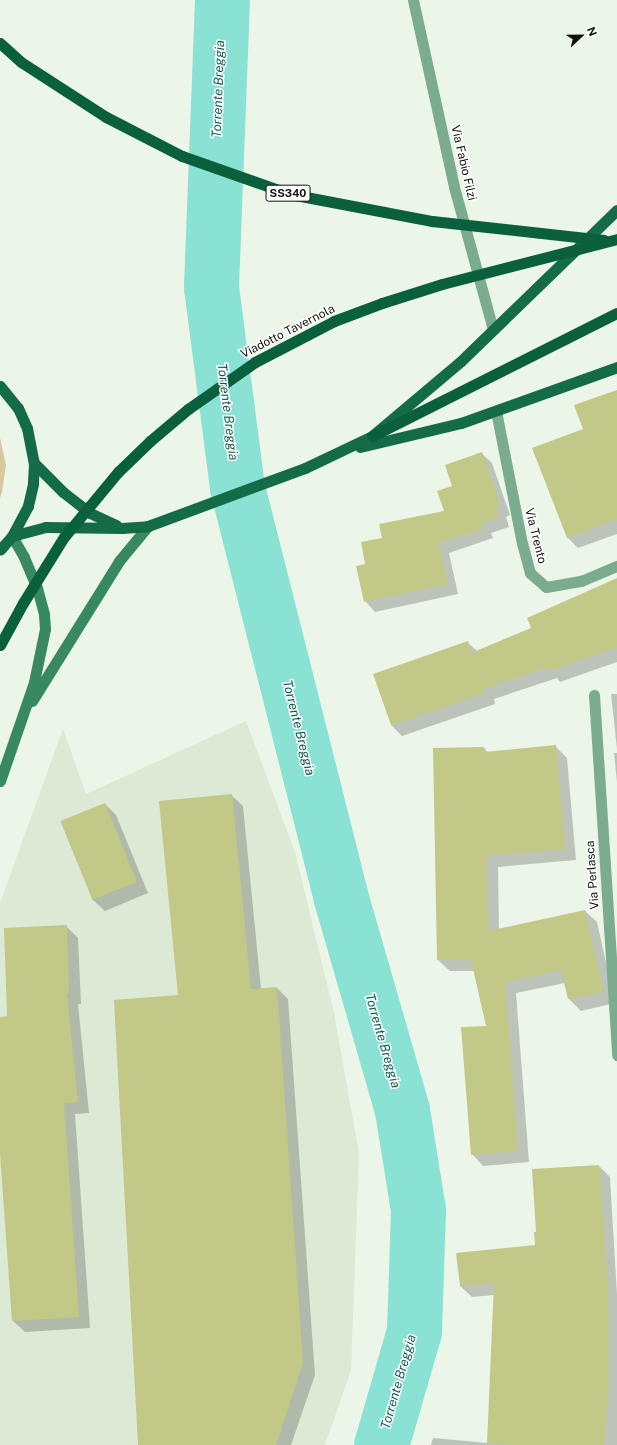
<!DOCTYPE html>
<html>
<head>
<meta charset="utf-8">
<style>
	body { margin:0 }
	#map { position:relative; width:617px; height:1445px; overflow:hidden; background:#ecf6e8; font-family:"Public Sans",sans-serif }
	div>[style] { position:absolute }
	.built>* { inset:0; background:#dbe9d5 }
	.green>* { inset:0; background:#d8c89d }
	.shadow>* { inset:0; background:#0003 }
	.river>* { height:55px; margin:-27.5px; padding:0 27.5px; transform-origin:27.5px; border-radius:27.5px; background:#89e2d3 }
	.building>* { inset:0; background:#c2c986; transform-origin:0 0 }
	.minor>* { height:11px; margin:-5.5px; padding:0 5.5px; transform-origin:5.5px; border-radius:5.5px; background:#7bac90 }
	.secondary>* { height:11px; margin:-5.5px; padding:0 5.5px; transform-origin:5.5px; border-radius:5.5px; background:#388962 }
	.primary>* { height:11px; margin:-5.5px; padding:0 5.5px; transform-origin:5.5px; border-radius:5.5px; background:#136c47 }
	.trunk>* { height:11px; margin:-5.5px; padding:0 5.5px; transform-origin:5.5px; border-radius:5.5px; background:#0a5f3c }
	span { translate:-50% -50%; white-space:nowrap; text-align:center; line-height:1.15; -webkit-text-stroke:3px #fff; paint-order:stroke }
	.shield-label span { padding:1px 3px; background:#fff; border:1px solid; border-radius:3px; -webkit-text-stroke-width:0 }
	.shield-label { font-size:11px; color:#0e110d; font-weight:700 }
	.street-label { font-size:12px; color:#0e110d }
	.water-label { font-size:13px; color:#0d5a51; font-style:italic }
	.north { position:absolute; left:561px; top:16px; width:40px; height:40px; -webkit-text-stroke:3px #fff; paint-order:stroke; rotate:68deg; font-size:11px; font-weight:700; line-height:16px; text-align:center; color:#0e110d }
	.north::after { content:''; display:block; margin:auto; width:14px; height:18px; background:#0e110d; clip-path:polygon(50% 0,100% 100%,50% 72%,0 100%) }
</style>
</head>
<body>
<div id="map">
	<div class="built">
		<div style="clip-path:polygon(246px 721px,295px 852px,334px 1013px,359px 1153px,351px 1370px,325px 1445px,0 1445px,0 903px,63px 729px,86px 794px)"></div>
	</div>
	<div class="green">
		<div style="clip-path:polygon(0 438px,6px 465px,2px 492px,0 498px)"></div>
	</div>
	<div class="shadow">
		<div style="clip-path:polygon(617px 391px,617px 534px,578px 548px,568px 538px,584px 429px)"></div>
		<div style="clip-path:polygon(481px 453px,492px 463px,510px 515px,506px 517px,509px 527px,491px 533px,493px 538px,449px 553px,458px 594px,375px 612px,365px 601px,366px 565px,383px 539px,446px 511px,453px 487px)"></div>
		<div style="clip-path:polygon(617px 579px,617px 662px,560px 682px,557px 678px,494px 699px,495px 704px,402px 736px,391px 725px,467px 642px,477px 651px,532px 628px)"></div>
		<div style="clip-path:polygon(611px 694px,617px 694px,617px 749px)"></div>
		<div style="clip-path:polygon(555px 746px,567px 758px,576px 860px,498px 867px,499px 930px,585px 911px,597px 922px,615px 1003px,581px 1011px,569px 999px,565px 983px,516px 993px,529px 1162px,483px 1166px,472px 1154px,487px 1027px,475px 971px,450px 971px,438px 960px,484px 748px,488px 753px)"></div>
		<div style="clip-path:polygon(614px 753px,617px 753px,617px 782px)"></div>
		<div style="clip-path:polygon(231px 795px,243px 806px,261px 989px,277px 988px,288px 999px,315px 1375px,291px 1445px,139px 1445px,179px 996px)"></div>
		<div style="clip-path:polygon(105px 804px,116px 815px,148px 893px,105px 911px,93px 900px,61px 822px)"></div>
		<div style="clip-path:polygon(66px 926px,78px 938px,81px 1004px,78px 1004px,89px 1113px,75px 1114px,90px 1328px,25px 1332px,13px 1321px,0 1139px,0 1018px,8px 1017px)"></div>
		<div style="clip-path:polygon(599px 1166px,610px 1177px,617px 1294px,617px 1445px,431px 1445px,433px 1438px,488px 1443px,494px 1295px,472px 1297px,460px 1286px,536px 1246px)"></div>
	</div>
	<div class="river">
		<div style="left:222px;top:0;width:287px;rotate:92.2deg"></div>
		<div style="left:211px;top:287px;width:202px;rotate:82.6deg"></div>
		<div style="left:237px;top:487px;width:421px;rotate:75.8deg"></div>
		<div style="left:340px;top:895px;width:224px;rotate:73.9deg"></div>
		<div style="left:402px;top:1110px;width:101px;rotate:80.9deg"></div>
		<div style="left:418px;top:1210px;width:121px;rotate:91.9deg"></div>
		<div style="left:414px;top:1331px;width:119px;rotate:106.1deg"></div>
	</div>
	<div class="building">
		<div style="clip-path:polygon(617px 390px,617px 519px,567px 538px,532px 448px,583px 429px,574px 405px)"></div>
		<div style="clip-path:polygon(482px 452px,500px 505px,496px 507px,499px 517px,482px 523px,484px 528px,439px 543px,448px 584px,364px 602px,356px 566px,365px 564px,361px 542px,382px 538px,379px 524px,444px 511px,437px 491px,452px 486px,445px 465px)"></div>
		<div style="clip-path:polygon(617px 578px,617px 647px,549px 671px,547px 667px,483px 689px,485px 693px,391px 725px,373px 674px,468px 641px,471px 653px,531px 628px,527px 618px)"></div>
		<div style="clip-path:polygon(556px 745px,565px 849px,486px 856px,488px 931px,585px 910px,604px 992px,568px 999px,561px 970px,505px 982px,518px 1151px,471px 1155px,461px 1027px,486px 1026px,471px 960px,437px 960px,433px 748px,484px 747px,484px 752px)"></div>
		<div style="clip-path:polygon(232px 794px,251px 989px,277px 987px,303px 1363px,276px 1445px,138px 1445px,114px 1000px,178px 995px,159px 801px)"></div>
		<div style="left:105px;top:803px;width:85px;height:48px;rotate:68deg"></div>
		<div style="clip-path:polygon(67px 925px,69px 993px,67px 993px,78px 1102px,64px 1103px,79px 1317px,12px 1321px,0 1153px,0 1017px,7px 1016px,4px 928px)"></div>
		<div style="clip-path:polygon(599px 1165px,608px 1288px,609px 1383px,604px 1445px,510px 1445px,487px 1443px,494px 1283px,460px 1286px,456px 1253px,535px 1245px,534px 1232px,536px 1232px,532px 1169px)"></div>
	</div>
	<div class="minor">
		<div style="left:413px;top:0;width:191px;rotate:77.6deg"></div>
		<div style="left:454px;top:187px;width:148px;rotate:74.7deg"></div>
		<div style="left:496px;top:411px;width:135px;rotate:78.9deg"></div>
		<div style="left:522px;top:543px;width:31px;rotate:75deg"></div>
		<div style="left:530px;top:573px;width:21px;rotate:41deg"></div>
		<div style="left:546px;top:587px;width:36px;rotate:-10deg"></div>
		<div style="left:581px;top:581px;width:39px;rotate:-23deg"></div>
		<div style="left:594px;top:695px;width:361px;rotate:86.3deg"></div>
	</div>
	<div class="secondary">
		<div style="left:32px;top:701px;width:165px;rotate:-58.1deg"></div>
		<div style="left:119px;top:561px;width:45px;rotate:-50.4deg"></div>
		<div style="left:0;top:781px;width:105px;rotate:-71deg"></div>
		<div style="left:34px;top:682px;width:54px;rotate:-78.3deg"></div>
		<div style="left:45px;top:629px;width:15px;rotate:-94deg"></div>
		<div style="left:44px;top:614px;width:27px;rotate:-105deg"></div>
		<div style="left:37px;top:588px;width:34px;rotate:-113deg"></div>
		<div style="left:24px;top:557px;width:24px;rotate:-120deg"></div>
	</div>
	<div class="primary">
		<div style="left:0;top:386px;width:28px;rotate:51deg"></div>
		<div style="left:18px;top:408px;width:22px;rotate:66deg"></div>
		<div style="left:27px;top:428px;width:36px;rotate:79deg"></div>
		<div style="left:34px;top:463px;width:21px;rotate:93deg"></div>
		<div style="left:33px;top:484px;width:23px;rotate:103deg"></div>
		<div style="left:28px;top:506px;width:34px;rotate:118deg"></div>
		<div style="left:12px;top:536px;width:18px;rotate:131deg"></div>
		<div style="left:360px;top:447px;width:104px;rotate:-13.4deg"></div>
		<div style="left:461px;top:423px;width:166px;rotate:-19.7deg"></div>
		<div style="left:34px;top:463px;width:41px;rotate:45deg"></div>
		<div style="left:63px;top:492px;width:34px;rotate:38deg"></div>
		<div style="left:90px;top:513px;width:29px;rotate:25deg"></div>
		<div style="left:12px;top:536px;width:34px;rotate:-15deg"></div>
		<div style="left:45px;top:527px;width:77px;rotate:0.7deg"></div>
		<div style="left:122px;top:528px;width:26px;rotate:-4deg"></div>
		<div style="left:148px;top:526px;width:167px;rotate:-20.3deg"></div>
		<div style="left:305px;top:468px;width:74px;rotate:-25.5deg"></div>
		<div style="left:372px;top:436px;width:116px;rotate:-40.1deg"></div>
		<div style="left:461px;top:361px;width:217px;rotate:-44.1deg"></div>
	</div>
	<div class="trunk">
		<div style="left:0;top:43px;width:28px;rotate:42deg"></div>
		<div style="left:21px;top:62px;width:101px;rotate:32.9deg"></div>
		<div style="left:106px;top:117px;width:85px;rotate:27.2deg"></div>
		<div style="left:182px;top:156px;width:114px;rotate:19.4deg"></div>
		<div style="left:290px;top:194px;width:145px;rotate:10.8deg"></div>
		<div style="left:432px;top:221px;width:173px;rotate:6.3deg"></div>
		<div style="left:372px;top:436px;width:274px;rotate:-26.7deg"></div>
		<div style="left:0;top:645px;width:48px;rotate:-61.3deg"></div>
		<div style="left:23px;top:603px;width:78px;rotate:-58.2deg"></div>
		<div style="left:64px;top:537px;width:85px;rotate:-50.3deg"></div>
		<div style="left:118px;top:472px;width:45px;rotate:-44.1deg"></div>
		<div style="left:150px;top:441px;width:50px;rotate:-40.1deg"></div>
		<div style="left:188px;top:409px;width:82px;rotate:-35deg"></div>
		<div style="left:255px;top:362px;width:89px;rotate:-27.4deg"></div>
		<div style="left:334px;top:321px;width:51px;rotate:-20.6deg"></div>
		<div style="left:382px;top:303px;width:63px;rotate:-17.6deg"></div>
		<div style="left:442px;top:284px;width:181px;rotate:-14.4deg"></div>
	</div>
	<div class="shield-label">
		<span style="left:288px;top:193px">SS340</span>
	</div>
	<div class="street-label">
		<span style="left:463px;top:163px;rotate:77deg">Via Fabio Filzi</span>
		<span style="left:288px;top:332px;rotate:-27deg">Viadotto Tavernola</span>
		<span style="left:535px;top:536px;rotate:76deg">Via Trento</span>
		<span style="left:593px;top:875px;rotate:-94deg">Via Perlasca</span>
	</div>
	<div class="water-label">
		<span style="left:219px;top:89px;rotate:-88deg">Torrente Breggia</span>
		<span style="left:227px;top:412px;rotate:83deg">Torrente Breggia</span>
		<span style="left:298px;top:728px;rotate:76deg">Torrente Breggia</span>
		<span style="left:382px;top:1041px;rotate:74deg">Torrente Breggia</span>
		<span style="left:399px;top:1382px;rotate:-74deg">Torrente Breggia</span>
	</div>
	<div class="north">N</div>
</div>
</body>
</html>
